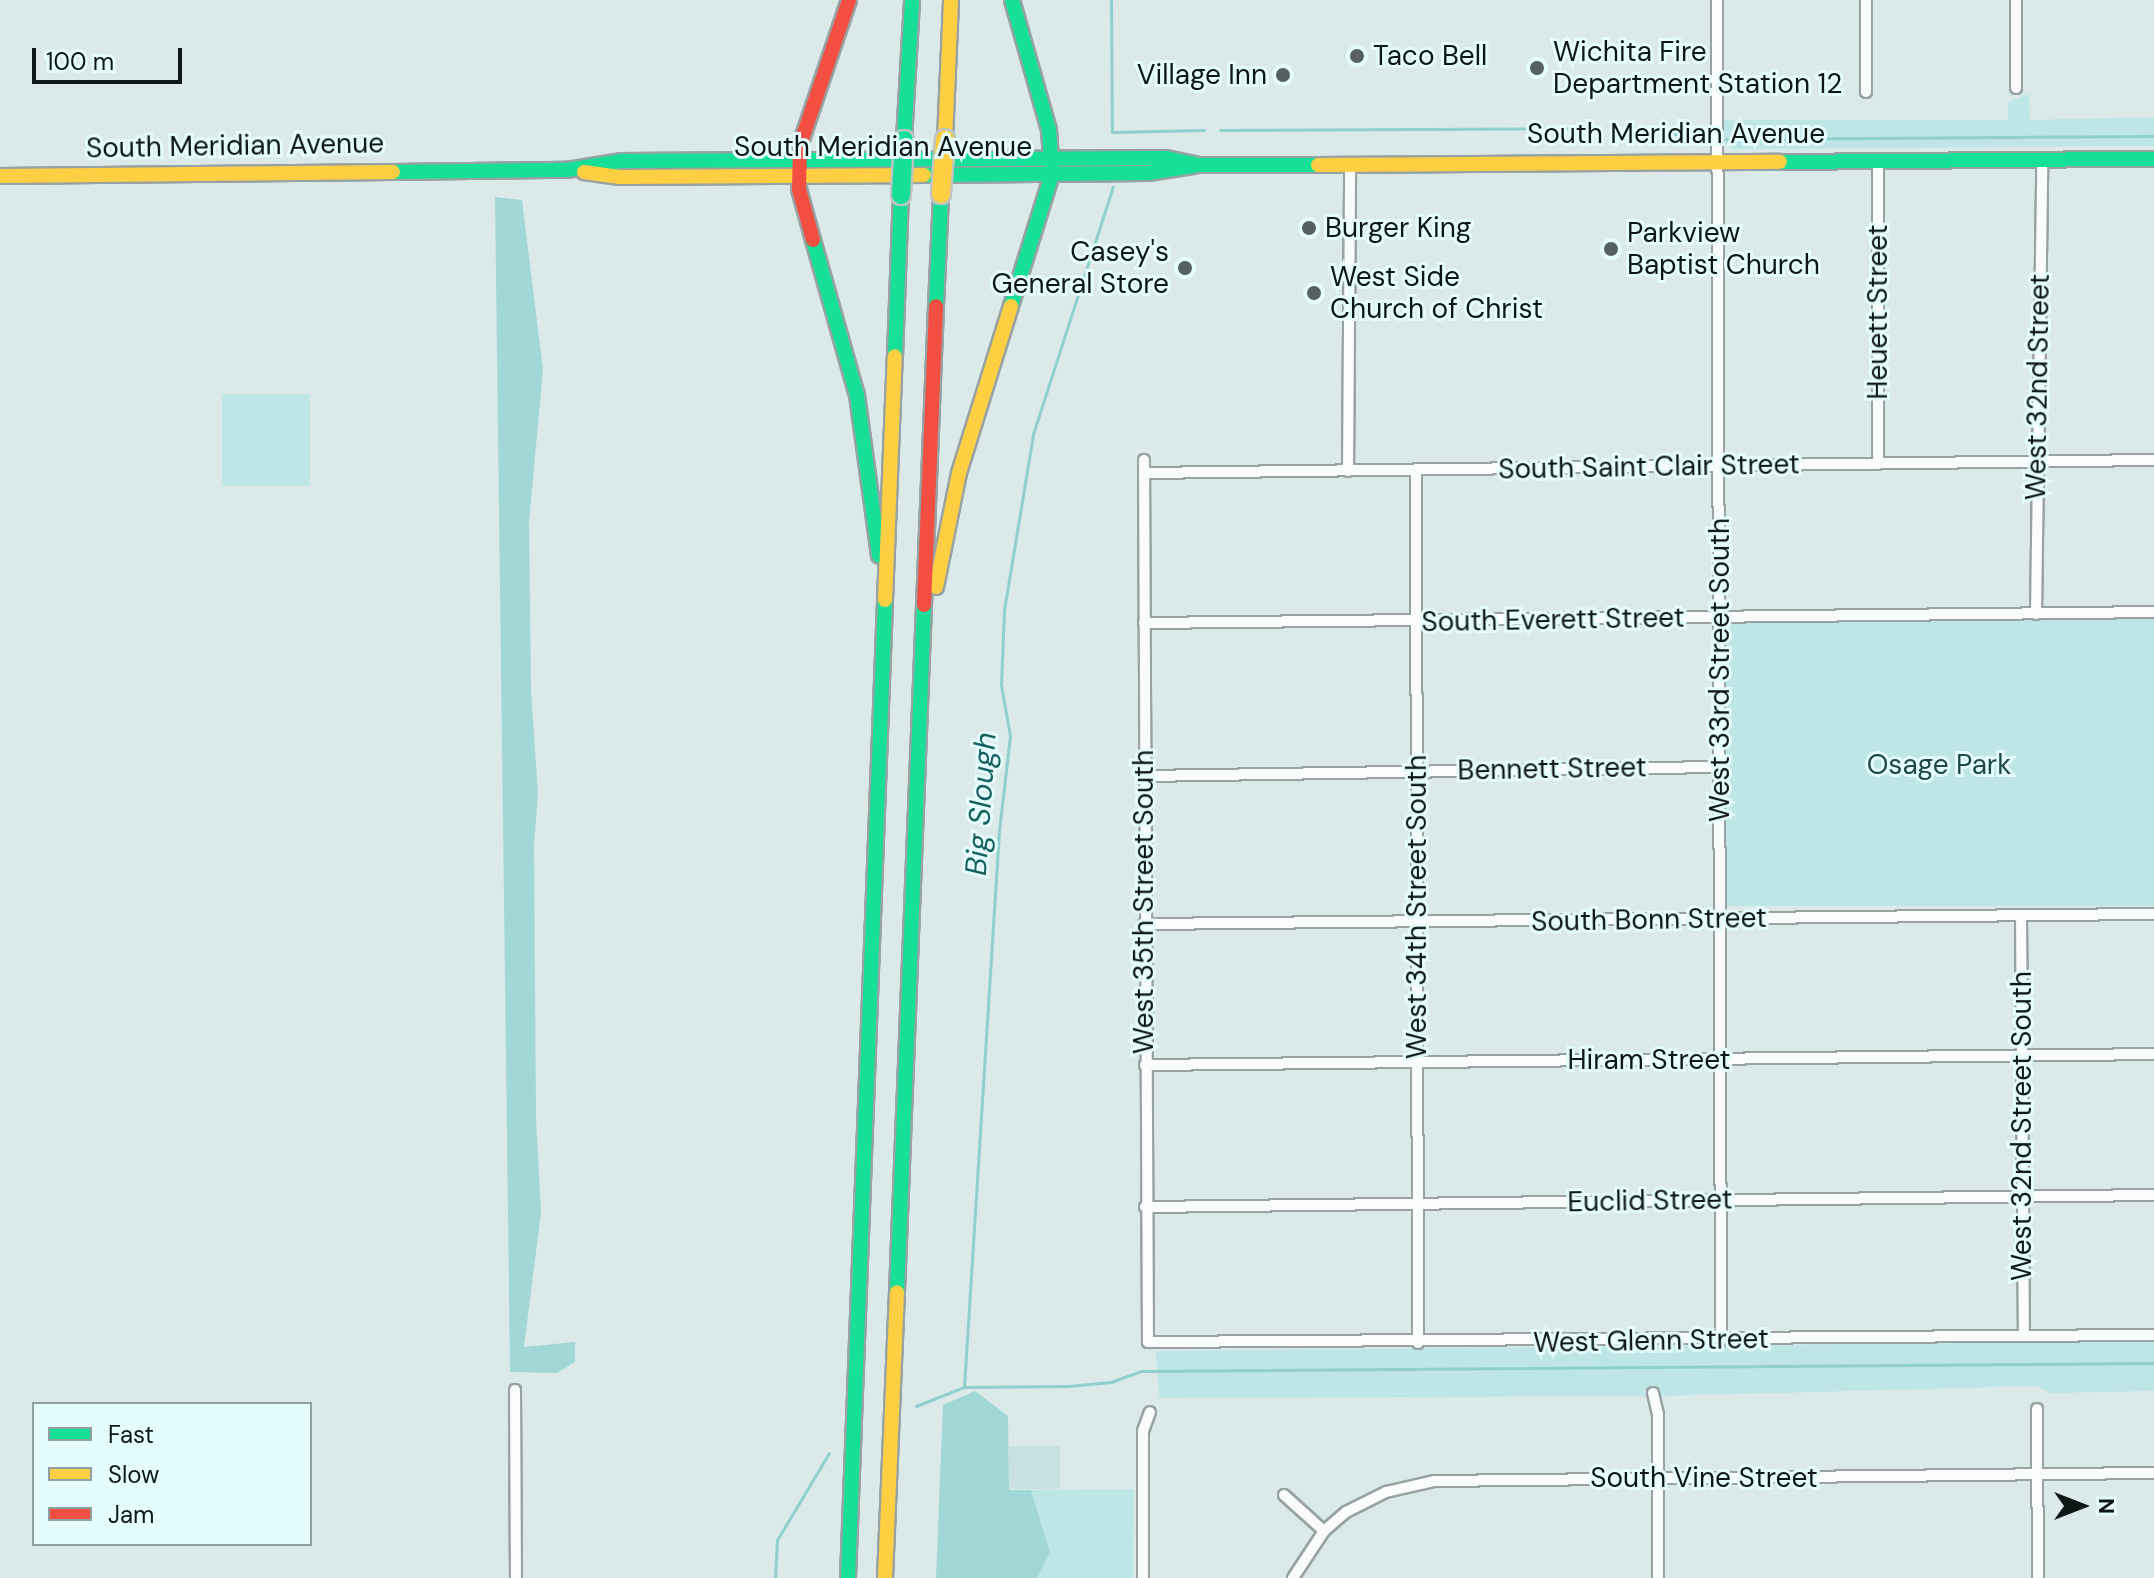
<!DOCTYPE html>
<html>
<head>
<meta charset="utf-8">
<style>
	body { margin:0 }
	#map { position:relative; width:2154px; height:1578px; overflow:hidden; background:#dce9e9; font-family:"DM Sans",sans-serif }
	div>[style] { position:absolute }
	.built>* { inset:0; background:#c9e0e0; transform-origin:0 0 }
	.green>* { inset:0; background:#bee6e6; transform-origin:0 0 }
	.forest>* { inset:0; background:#a1d7d6 }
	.stream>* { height:3px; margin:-1.5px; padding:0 1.5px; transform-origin:1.5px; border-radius:1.5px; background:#8fd0cf }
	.roads { filter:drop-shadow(2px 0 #98a2a2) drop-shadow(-2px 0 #98a2a2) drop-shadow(0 2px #98a2a2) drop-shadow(0 -2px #98a2a2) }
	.street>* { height:10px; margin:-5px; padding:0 5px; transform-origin:5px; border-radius:5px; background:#fafcfc }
	.fast>* { height:14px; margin:-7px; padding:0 7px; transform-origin:7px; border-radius:7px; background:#16e098 }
	.slow>* { height:14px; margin:-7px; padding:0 7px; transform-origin:7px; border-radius:7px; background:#ffcf43 }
	.jam>* { height:14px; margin:-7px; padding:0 7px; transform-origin:7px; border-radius:7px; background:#f24e42 }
	.bridges { filter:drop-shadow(2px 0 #bec4c4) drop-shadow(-2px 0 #bec4c4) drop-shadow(0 2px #bec4c4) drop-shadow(0 -2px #bec4c4) }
	.fast-bridge>* { height:18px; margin:-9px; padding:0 9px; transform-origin:9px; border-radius:9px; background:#16e098 }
	.slow-bridge>* { height:18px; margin:-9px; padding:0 9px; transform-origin:9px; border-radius:9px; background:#ffcf43 }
	.dots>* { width:22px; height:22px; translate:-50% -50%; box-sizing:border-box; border:4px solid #e4fcfb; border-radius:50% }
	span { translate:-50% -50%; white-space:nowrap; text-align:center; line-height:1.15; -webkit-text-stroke:6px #e4fcfb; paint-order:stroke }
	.poi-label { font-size:28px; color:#0e1616 }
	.left { translate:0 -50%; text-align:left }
	.right { translate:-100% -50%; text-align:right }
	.street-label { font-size:28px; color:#0e1616 }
	.park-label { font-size:28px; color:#1f4848 }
	.water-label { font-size:30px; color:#186161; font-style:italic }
	.legend { position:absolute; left:32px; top:1402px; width:280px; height:144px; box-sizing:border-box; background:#e4fcfb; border:2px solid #8ea09f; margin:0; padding:10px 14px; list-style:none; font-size:24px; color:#0e1616 }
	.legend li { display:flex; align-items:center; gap:16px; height:40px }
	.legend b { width:40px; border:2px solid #8ea09f }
	.north { position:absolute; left:2042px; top:1466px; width:80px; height:80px; -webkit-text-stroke:6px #e4fcfb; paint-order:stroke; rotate:90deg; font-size:22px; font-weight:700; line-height:32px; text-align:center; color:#0e1616 }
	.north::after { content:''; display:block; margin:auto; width:28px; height:36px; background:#0e1616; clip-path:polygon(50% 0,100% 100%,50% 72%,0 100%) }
	.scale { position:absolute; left:32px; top:48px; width:150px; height:36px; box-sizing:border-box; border:4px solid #0e1616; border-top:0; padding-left:10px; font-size:24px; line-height:28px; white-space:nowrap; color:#0e1616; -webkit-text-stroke:6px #e4fcfb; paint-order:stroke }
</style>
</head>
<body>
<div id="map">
	<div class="built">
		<div style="left:1060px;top:1446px;width:43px;height:51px;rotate:90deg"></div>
	</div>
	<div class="green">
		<div style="clip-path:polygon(2029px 94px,2030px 120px,2154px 117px,2154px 146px,1732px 149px,1724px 143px,1724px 120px,2008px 120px,2008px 102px)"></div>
		<div style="left:310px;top:394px;width:92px;height:88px;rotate:90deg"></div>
		<div style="left:2154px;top:618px;width:288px;height:430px;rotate:90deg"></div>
		<div style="clip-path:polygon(2154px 1341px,2154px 1391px,2051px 1393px,2036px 1386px,1661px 1396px,1159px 1398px,1156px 1351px)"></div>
		<div style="clip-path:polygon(1134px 1489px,1133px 1578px,1037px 1578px,1050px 1551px,1031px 1490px)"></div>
	</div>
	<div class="forest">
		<div style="clip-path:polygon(495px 197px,522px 200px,543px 370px,529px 522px,531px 692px,538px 793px,534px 845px,536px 1119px,541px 1212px,524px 1347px,575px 1342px,575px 1362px,557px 1373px,510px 1372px)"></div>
		<div style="clip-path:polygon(975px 1391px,1008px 1416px,1009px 1490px,1031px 1490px,1050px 1552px,1037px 1578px,936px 1578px,943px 1405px)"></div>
	</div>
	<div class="stream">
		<div style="left:1111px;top:0;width:132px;rotate:89.6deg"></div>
		<div style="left:1112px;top:132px;width:92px;rotate:-1.2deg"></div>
		<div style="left:1629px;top:127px;width:74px;rotate:8.6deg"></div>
		<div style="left:1220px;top:130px;width:356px;rotate:-0.3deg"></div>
		<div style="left:1726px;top:139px;width:428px;rotate:-0.4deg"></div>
		<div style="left:964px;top:1387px;width:104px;rotate:-0.6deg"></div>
		<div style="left:1068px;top:1386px;width:43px;rotate:-5.3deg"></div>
		<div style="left:1111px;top:1382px;width:33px;rotate:-20deg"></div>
		<div style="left:1142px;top:1371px;width:1012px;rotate:-0.45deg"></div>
		<div style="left:916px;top:1406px;width:52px;rotate:-21.6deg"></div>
		<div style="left:964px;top:1387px;width:557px;rotate:-86.4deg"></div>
		<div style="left:999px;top:831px;width:96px;rotate:-83.4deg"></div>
		<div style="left:1010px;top:736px;width:52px;rotate:-100deg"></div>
		<div style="left:1001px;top:685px;width:75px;rotate:-87.7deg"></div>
		<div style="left:1004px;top:610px;width:178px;rotate:-80.6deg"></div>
		<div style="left:1033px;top:434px;width:260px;rotate:-72.1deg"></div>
		<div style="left:775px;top:1578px;width:38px;rotate:-87deg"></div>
		<div style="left:777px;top:1540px;width:101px;rotate:-59.1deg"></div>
	</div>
	<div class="roads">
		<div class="street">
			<div style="left:1717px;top:0;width:1340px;rotate:89.83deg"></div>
			<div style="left:1866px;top:0;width:92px;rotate:90deg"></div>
			<div style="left:2016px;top:0;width:88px;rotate:90deg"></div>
			<div style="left:1144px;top:460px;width:882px;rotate:89.74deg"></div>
			<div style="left:1148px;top:1342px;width:1006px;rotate:-0.4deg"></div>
			<div style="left:1878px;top:464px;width:303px;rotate:-90deg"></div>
			<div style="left:1416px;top:470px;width:873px;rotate:89.87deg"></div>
			<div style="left:1348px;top:471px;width:306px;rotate:-89.6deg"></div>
			<div style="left:1144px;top:473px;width:1010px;rotate:-0.74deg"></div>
			<div style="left:2036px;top:614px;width:454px;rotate:-89.2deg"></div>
			<div style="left:1144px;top:623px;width:1010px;rotate:-0.62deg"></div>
			<div style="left:1144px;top:776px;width:576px;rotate:-0.9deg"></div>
			<div style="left:2021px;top:916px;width:420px;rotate:89.6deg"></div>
			<div style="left:1144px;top:924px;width:1010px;rotate:-0.57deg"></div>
			<div style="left:1145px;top:1065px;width:1009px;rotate:-0.62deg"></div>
			<div style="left:1145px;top:1207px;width:1009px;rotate:-0.68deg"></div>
			<div style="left:515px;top:1390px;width:188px;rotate:89.7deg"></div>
			<div style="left:1653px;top:1393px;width:22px;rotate:77deg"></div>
			<div style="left:1658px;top:1414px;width:164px;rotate:90deg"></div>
			<div style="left:2037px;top:1409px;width:169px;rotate:89.7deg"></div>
			<div style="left:1284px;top:1495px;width:54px;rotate:42deg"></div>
			<div style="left:1143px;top:1578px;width:147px;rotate:-90deg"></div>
			<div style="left:1143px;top:1431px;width:20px;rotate:-70deg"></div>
			<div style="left:1293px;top:1578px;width:56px;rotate:-56.6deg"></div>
			<div style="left:1324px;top:1531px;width:29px;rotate:-41deg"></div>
			<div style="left:1346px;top:1512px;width:45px;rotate:-26.6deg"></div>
			<div style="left:1386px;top:1492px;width:49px;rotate:-12.9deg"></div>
			<div style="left:1434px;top:1481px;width:720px;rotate:-0.64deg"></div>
		</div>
		<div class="fast">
			<div style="left:904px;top:140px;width:140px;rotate:-86.7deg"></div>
			<div style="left:1780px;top:162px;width:374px;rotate:-0.5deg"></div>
			<div style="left:393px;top:172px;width:174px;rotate:-0.7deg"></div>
			<div style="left:567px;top:170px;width:56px;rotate:-9.3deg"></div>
			<div style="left:622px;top:161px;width:544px;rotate:-0.32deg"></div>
			<div style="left:1166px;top:158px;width:34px;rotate:12deg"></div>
			<div style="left:1199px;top:165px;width:119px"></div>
			<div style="left:924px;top:175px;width:224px;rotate:-0.5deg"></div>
			<div style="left:1148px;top:173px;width:47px;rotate:-8.7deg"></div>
			<div style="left:813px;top:240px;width:161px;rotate:74.2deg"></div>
			<div style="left:857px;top:395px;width:162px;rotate:82.2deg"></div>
			<div style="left:936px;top:306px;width:112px;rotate:-87.4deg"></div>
			<div style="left:1011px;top:306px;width:138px;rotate:-72.7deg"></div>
			<div style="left:1052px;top:174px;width:44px;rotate:-93.9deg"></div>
			<div style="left:1049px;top:130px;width:135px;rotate:-105.9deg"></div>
			<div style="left:895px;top:356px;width:161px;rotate:-87.9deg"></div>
			<div style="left:897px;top:1292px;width:688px;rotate:-87.75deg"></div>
			<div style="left:848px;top:1578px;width:979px;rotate:-87.83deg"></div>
		</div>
		<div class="slow">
			<div style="left:945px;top:139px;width:139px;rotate:-87.5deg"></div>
			<div style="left:1318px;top:165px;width:462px;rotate:-0.4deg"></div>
			<div style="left:584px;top:172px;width:36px;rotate:8deg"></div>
			<div style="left:620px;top:177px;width:304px;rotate:-0.4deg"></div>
			<div style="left:0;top:176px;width:393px;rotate:-0.6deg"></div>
			<div style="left:936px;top:587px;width:116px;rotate:-78.6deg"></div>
			<div style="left:959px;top:473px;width:175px;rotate:-72.7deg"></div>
			<div style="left:885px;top:600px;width:244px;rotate:-87.7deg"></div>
			<div style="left:885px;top:1578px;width:286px;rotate:-87.6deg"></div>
		</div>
		<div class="jam">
			<div style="left:813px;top:240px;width:53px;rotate:-105.4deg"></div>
			<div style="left:799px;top:189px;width:44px;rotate:-88.7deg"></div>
			<div style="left:800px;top:145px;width:153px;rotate:-71.3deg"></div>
			<div style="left:924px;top:605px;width:299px;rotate:-87.7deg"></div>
		</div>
	</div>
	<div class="bridges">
		<div class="fast-bridge">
			<div style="left:901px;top:195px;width:55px;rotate:-86.9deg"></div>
		</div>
		<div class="slow-bridge">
			<div style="left:941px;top:194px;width:55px;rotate:-85.8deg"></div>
		</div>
	</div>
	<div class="dots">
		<div style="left:1357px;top:56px;background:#566060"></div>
		<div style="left:1537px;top:68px;background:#566060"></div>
		<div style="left:1283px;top:75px;background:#566060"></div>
		<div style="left:1309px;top:228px;background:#566060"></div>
		<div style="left:1611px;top:249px;background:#566060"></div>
		<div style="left:1185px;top:268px;background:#566060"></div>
		<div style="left:1314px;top:293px;background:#566060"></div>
	</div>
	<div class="poi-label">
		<span class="left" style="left:1553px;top:68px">Wichita Fire<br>Department Station 12</span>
		<span class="left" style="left:1373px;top:56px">Taco Bell</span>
		<span class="right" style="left:1267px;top:75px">Village Inn</span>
		<span class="left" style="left:1325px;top:228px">Burger King</span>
		<span class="left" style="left:1627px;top:249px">Parkview<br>Baptist Church</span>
		<span class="right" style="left:1169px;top:268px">Casey's<br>General Store</span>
		<span class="left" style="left:1330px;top:293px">West Side<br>Church of Christ</span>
	</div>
	<div class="street-label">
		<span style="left:1676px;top:134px">South Meridian Avenue</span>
		<span style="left:235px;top:146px;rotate:-1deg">South Meridian Avenue</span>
		<span style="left:883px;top:147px">South Meridian Avenue</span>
		<span style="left:1878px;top:312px;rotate:-90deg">Heuett Street</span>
		<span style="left:2038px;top:387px;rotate:-89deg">West 32nd Street</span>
		<span style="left:1649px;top:467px;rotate:-1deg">South Saint Clair Street</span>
		<span style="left:1553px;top:620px;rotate:-1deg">South Everett Street</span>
		<span style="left:1720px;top:670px;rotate:-90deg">West 33rd Street South</span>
		<span style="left:1552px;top:769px;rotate:-1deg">Bennett Street</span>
		<span style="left:1144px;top:902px;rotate:-90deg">West 35th Street South</span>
		<span style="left:1417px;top:907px;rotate:-90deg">West 34th Street South</span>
		<span style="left:1649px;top:920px;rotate:-1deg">South Bonn Street</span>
		<span style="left:1649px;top:1060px">Hiram Street</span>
		<span style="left:2022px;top:1126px;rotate:-90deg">West 32nd Street South</span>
		<span style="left:1650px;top:1201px;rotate:-1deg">Euclid Street</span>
		<span style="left:1651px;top:1341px;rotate:-1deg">West Glenn Street</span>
		<span style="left:1704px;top:1478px">South Vine Street</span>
	</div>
	<div class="park-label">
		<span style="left:1939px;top:765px">Osage Park</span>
	</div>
	<div class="water-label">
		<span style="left:981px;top:804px;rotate:-86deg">Big Slough</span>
	</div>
	<ul class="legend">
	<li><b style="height:10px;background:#16e098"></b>Fast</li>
	<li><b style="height:10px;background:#ffcf43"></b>Slow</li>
	<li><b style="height:10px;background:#f24e42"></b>Jam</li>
	</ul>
	<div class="north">N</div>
	<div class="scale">100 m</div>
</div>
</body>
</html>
